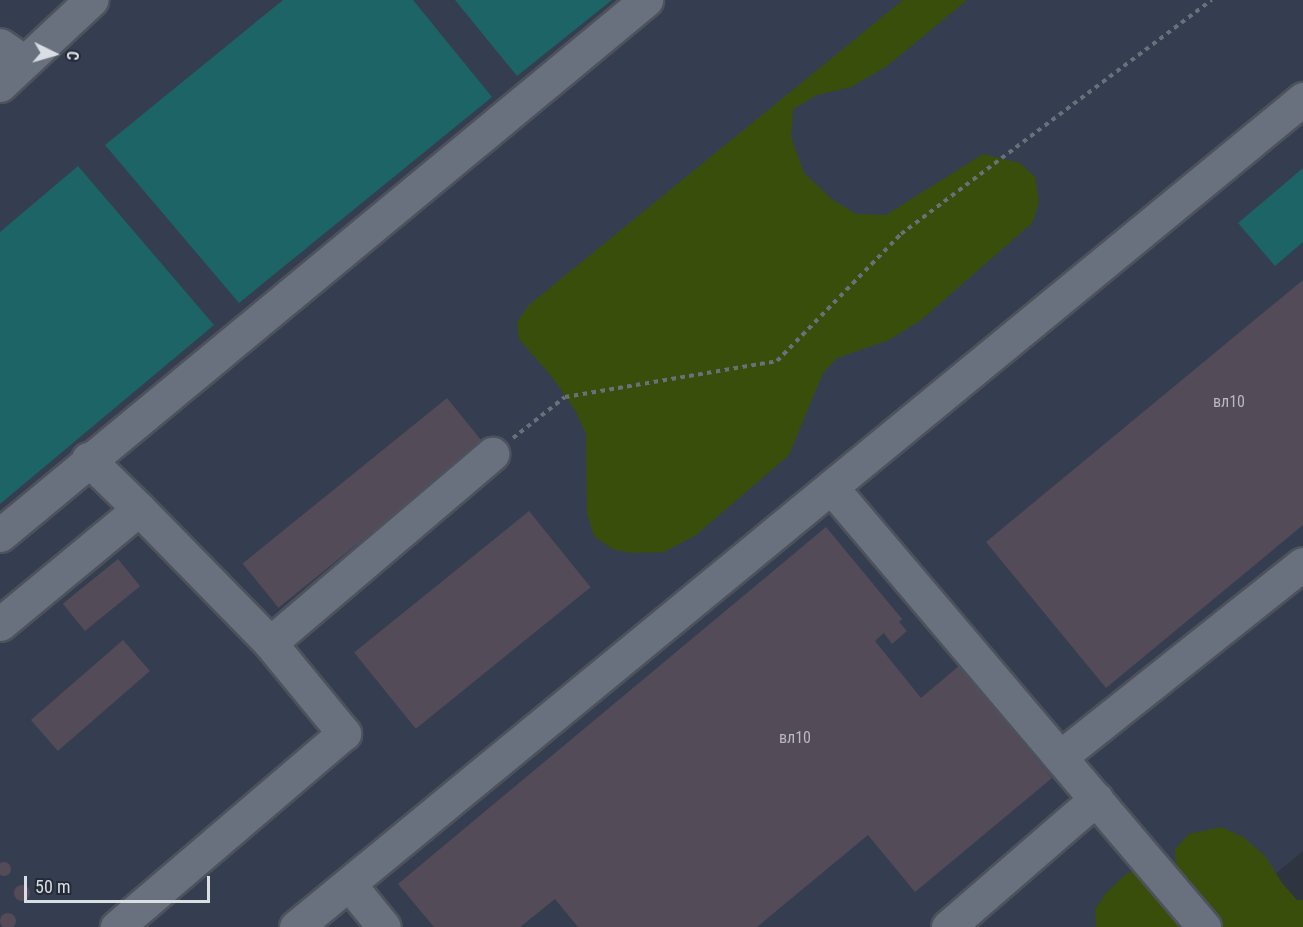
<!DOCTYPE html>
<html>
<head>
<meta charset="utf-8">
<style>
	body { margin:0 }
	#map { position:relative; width:1303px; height:927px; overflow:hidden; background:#2e3540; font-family:"Roboto Condensed",sans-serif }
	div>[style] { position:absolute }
	.built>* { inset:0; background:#343e50 }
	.green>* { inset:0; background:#3a4e0b }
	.water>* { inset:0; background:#1c6465 }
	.building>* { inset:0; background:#544b58; transform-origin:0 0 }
	.round { border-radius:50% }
	.path>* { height:4px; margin-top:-2px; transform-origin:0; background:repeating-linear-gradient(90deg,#6a707a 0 4.5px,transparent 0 9px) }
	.roads { filter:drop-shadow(2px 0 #4d525c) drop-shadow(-2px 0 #4d525c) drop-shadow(0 2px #4d525c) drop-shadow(0 -2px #4d525c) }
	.minor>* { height:33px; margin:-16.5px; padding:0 16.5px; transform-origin:16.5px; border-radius:16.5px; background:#69717f }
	span { translate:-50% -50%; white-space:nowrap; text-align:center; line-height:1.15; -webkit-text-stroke:5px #242a36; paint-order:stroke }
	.number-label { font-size:16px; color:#b8b9c2 }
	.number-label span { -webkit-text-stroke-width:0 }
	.north { position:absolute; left:24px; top:24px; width:60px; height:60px; -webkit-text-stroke:4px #242a36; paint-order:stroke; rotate:95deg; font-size:16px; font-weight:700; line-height:24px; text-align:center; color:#d9dee5 }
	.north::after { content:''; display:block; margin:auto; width:21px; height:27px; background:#d9dee5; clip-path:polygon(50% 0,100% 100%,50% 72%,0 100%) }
	.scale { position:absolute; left:24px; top:876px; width:186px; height:27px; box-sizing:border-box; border:3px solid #d9dee5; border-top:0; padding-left:8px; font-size:18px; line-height:21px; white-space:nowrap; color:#d9dee5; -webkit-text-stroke:4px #242a36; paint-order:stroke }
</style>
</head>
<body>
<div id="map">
	<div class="built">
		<div style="clip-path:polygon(0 0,1303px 0,1303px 851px,1222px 918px,1229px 927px,0 927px)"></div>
	</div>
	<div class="green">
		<div style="clip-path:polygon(903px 0,967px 0,887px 66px,851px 87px,817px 95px,793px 109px,791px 137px,804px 173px,833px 200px,856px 214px,886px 215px,983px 154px,1020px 163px,1035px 177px,1039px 202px,1032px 223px,921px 320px,889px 340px,837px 358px,823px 373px,789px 455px,696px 535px,664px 552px,632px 553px,612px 549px,594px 536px,587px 513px,586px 434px,575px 410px,552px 377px,519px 339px,517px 322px,529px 305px)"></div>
		<div style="clip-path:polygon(1221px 827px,1243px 837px,1265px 856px,1282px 883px,1297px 900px,1303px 900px,1303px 927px,1218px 927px,1176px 874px,1175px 849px,1189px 834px)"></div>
		<div style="clip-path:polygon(1138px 870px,1192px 927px,1096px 927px,1095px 909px,1106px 893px,1126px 874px)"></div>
	</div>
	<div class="water">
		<div style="clip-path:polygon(283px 0,413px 0,492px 97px,239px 303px,105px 145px)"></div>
		<div style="clip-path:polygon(455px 0,612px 0,517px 76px)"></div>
		<div style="clip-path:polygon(78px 166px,214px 325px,0 504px,0 232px)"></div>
		<div style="clip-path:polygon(1303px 168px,1303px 242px,1275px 266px,1238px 223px)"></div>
	</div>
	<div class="building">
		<div style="clip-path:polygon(1303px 280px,1303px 525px,1106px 688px,986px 542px)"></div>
		<div style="left:447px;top:398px;width:57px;height:263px;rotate:51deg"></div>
		<div style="left:529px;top:511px;width:98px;height:225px;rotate:51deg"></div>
		<div style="clip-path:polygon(826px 527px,902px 619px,899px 622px,907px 631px,892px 644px,884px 633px,875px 641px,921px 698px,959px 666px,1052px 778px,915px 892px,868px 835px,757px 927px,578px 927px,555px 899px,520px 927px,434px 927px,398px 884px)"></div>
		<div style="left:118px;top:559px;width:35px;height:71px;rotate:51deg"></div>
		<div style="left:123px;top:640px;width:41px;height:122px;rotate:49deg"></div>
		<div class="round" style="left:-3px;top:862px;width:14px;height:14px"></div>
		<div class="round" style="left:14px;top:885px;width:16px;height:16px"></div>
		<div class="round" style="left:0;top:913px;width:16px;height:16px"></div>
	</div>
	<div class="path">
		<div style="left:513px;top:438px;width:66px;rotate:-38.3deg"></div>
		<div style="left:565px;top:397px;width:215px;rotate:-9.6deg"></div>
		<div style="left:777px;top:361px;width:177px;rotate:-45.7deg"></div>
		<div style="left:901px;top:234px;width:389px;rotate:-37deg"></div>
	</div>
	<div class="roads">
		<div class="minor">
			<div style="left:0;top:45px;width:29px;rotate:35deg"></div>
			<div style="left:0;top:85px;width:125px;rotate:-43deg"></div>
			<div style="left:88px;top:459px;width:71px;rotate:44.4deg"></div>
			<div style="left:831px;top:487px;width:577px;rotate:49.71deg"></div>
			<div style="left:0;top:535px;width:839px;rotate:-39.63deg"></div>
			<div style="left:0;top:624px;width:180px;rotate:-39.6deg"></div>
			<div style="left:139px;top:509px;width:187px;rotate:45.6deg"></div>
			<div style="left:270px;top:643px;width:117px;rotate:50.6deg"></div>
			<div style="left:344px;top:733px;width:299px;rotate:139.5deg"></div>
			<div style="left:270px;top:643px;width:292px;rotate:-40.4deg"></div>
			<div style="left:1060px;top:757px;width:310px;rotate:-38.5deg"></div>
			<div style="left:349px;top:884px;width:55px;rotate:50.9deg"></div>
			<div style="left:296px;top:927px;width:1304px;rotate:-39.43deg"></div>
			<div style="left:948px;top:927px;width:196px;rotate:-40.9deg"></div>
		</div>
	</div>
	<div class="number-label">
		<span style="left:1229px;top:402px">вл10</span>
		<span style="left:795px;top:738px">вл10</span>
	</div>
	<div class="north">С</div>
	<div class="scale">50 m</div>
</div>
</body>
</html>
